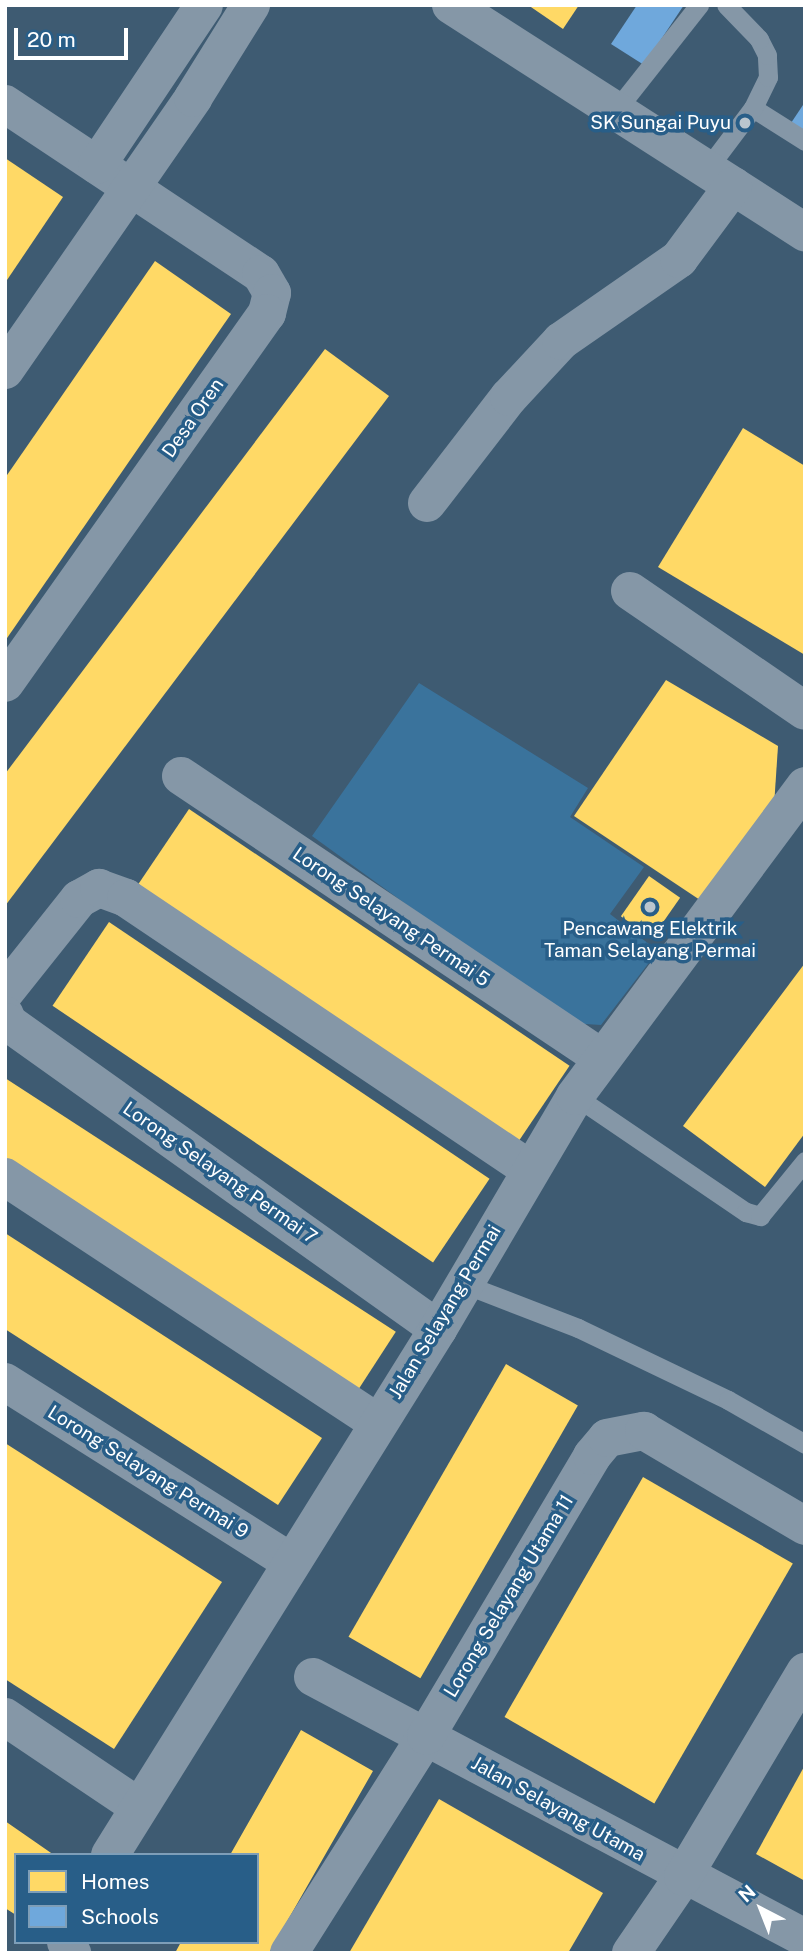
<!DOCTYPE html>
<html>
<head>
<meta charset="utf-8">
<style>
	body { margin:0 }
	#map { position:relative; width:810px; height:1958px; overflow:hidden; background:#3e5b72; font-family:"Public Sans",sans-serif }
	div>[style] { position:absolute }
	.green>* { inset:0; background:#3a739c }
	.homes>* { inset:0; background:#ffd966; transform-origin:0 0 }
	.schools>* { inset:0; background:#6fa8dc }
	.lane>* { height:19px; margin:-9.5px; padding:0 9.5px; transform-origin:9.5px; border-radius:9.5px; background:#8597a7 }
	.street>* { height:38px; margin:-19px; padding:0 19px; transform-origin:19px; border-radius:19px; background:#8597a7 }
	.dots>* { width:19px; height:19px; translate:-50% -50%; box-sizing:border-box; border:4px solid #285e88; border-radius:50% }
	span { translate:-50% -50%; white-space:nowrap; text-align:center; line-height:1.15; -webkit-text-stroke:7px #285e88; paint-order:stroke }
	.poi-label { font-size:19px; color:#fff }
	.right { translate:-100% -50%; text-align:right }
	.street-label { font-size:19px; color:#fff }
	.frame { position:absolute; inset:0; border:7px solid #fff; pointer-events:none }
	.legend { position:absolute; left:14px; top:1853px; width:245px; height:91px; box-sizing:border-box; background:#285e88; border:2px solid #7e9eb8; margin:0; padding:9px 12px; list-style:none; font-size:21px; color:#fff }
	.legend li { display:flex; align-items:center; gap:14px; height:35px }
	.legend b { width:35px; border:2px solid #7e9eb8 }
	.north { position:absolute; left:726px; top:1874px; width:70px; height:70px; -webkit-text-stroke:5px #285e88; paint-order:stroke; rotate:318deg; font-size:19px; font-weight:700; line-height:28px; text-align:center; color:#fff }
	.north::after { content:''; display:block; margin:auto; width:24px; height:32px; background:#fff; clip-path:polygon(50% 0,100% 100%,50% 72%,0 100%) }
	.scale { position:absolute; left:14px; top:28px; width:114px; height:32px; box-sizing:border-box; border:4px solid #fff; border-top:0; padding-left:9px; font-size:21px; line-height:24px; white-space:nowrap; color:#fff; -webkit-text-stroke:5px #285e88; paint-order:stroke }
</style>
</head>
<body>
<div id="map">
	<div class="green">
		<div style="clip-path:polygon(419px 683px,588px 788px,570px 817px,644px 867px,610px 914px,658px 951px,601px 1025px,570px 1023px,312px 836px)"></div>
	</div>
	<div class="homes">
		<div style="clip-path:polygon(528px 5px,579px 5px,563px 29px)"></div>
		<div style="clip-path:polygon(5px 158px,63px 197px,5px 283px)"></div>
		<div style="clip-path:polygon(155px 261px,231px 314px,5px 641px,5px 478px)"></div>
		<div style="clip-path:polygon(325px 349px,389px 396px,5px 906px,5px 774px)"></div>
		<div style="clip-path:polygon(743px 428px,805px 466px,805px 655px,658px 567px)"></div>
		<div style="clip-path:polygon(666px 680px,778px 746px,774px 806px,700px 900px,574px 816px)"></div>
		<div style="left:189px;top:809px;width:459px;height:101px;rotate:34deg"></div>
		<div style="left:649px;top:876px;width:38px;height:49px;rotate:35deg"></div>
		<div style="left:109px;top:922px;width:459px;height:101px;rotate:34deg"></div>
		<div style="clip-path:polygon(805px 963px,805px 1133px,765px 1187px,683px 1126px)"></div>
		<div style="left:5px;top:1078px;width:466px;height:95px;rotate:33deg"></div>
		<div style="clip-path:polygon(5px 1233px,322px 1438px,278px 1505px,5px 1329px)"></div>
		<div style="left:506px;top:1364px;width:83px;height:315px;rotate:30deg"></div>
		<div style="clip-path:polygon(5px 1443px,222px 1582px,114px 1749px,5px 1679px)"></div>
		<div style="left:643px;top:1477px;width:173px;height:277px;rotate:30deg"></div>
		<div style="clip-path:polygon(301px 1730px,373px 1771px,269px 1953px,175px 1953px,181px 1942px,257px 1942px,257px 1855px,230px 1855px)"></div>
		<div style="clip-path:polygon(805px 1765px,805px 1881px,756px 1854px)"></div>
		<div style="clip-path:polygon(439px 1799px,603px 1893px,568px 1953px,349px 1953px)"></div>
		<div style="clip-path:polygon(5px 1821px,54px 1855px,16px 1855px,16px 1915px,5px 1908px)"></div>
	</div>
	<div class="schools">
		<div style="clip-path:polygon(637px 5px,684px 5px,644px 65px,611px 44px)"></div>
		<div style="clip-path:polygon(805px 102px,805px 132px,791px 123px)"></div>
	</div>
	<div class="lane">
		<div style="left:753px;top:108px;width:62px;rotate:32.4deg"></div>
		<div style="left:616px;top:110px;width:134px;rotate:-51.7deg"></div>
		<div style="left:707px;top:169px;width:76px;rotate:-53deg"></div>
		<div style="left:753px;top:108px;width:34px;rotate:-64deg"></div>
		<div style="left:768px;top:77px;width:22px;rotate:-93deg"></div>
		<div style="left:767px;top:55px;width:18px;rotate:-117deg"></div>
		<div style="left:759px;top:39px;width:47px;rotate:-134.1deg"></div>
		<div style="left:575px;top:1096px;width:207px;rotate:34.2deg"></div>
		<div style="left:746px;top:1212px;width:15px;rotate:16deg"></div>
		<div style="left:760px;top:1216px;width:71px;rotate:-50.7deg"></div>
		<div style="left:464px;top:1284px;width:122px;rotate:21.1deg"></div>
		<div style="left:578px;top:1328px;width:166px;rotate:25.6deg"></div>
		<div style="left:728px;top:1400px;width:89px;rotate:29.7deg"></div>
	</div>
	<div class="street">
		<div style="left:451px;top:5px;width:421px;rotate:32.7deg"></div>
		<div style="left:5px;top:104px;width:307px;rotate:33.6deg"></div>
		<div style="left:261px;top:274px;width:22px;rotate:60deg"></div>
		<div style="left:272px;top:293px;width:21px;rotate:104deg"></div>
		<div style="left:267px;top:313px;width:453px;rotate:125.3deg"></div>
		<div style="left:97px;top:165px;width:192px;rotate:-56.2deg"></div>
		<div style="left:5px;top:370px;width:331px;rotate:-55.3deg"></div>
		<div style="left:193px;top:98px;width:110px;rotate:-58.1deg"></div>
		<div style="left:427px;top:503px;width:134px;rotate:-52.3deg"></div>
		<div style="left:509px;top:397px;width:76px;rotate:-47.1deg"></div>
		<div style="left:561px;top:341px;width:144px;rotate:-34.8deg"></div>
		<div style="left:679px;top:259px;width:91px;rotate:-53.5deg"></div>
		<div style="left:630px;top:591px;width:212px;rotate:34.4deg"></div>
		<div style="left:181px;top:776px;width:507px;rotate:33.82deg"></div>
		<div style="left:5px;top:992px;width:119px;rotate:-51.5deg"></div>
		<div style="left:79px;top:899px;width:23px;rotate:-29deg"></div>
		<div style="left:99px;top:888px;width:29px;rotate:20deg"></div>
		<div style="left:126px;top:898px;width:486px;rotate:33.9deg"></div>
		<div style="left:5px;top:1015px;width:7px;rotate:74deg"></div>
		<div style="left:7px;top:1022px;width:529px;rotate:35.46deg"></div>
		<div style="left:5px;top:1177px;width:445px;rotate:33.4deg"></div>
		<div style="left:5px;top:1382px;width:338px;rotate:32.2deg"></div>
		<div style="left:313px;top:1677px;width:557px;rotate:27.95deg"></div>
		<div style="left:5px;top:1717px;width:161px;rotate:33.9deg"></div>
		<div style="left:110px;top:1855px;width:620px;rotate:-58.05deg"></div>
		<div style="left:438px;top:1329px;width:270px;rotate:-59.5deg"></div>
		<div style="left:575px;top:1096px;width:386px;rotate:-53.4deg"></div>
		<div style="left:66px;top:1942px;width:13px;rotate:61deg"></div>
		<div style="left:289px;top:1953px;width:257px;rotate:-57.7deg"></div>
		<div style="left:426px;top:1736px;width:326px;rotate:-59.3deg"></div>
		<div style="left:592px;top:1456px;width:23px;rotate:-50deg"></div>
		<div style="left:607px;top:1438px;width:38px;rotate:-11deg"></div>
		<div style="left:644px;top:1431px;width:187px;rotate:30.5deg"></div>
		<div style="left:631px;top:1953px;width:92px;rotate:-55.6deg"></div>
		<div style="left:683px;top:1877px;width:239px;rotate:-59.2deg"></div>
	</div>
	<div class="dots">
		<div style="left:745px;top:123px;background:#bbc6ce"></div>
		<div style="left:650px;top:907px;background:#bbc6ce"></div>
	</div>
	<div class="poi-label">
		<span class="right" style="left:731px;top:123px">SK Sungai Puyu</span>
		<span style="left:650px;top:940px">Pencawang Elektrik<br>Taman Selayang Permai</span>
	</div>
	<div class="street-label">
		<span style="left:193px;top:418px;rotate:-55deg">Desa Oren</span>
		<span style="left:391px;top:917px;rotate:34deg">Lorong Selayang Permai 5</span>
		<span style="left:220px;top:1173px;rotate:35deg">Lorong Selayang Permai 7</span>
		<span style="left:445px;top:1312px;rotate:-59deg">Jalan Selayang Permai</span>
		<span style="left:148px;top:1472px;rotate:32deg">Lorong Selayang Permai 9</span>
		<span style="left:509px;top:1596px;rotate:-59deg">Lorong Selayang Utama 11</span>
		<span style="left:558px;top:1809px;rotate:29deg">Jalan Selayang Utama</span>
	</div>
	<div class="frame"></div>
	<ul class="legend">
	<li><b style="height:19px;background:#ffd966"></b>Homes</li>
	<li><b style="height:19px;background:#6fa8dc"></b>Schools</li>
	</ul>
	<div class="north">N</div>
	<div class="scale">20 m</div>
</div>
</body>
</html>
